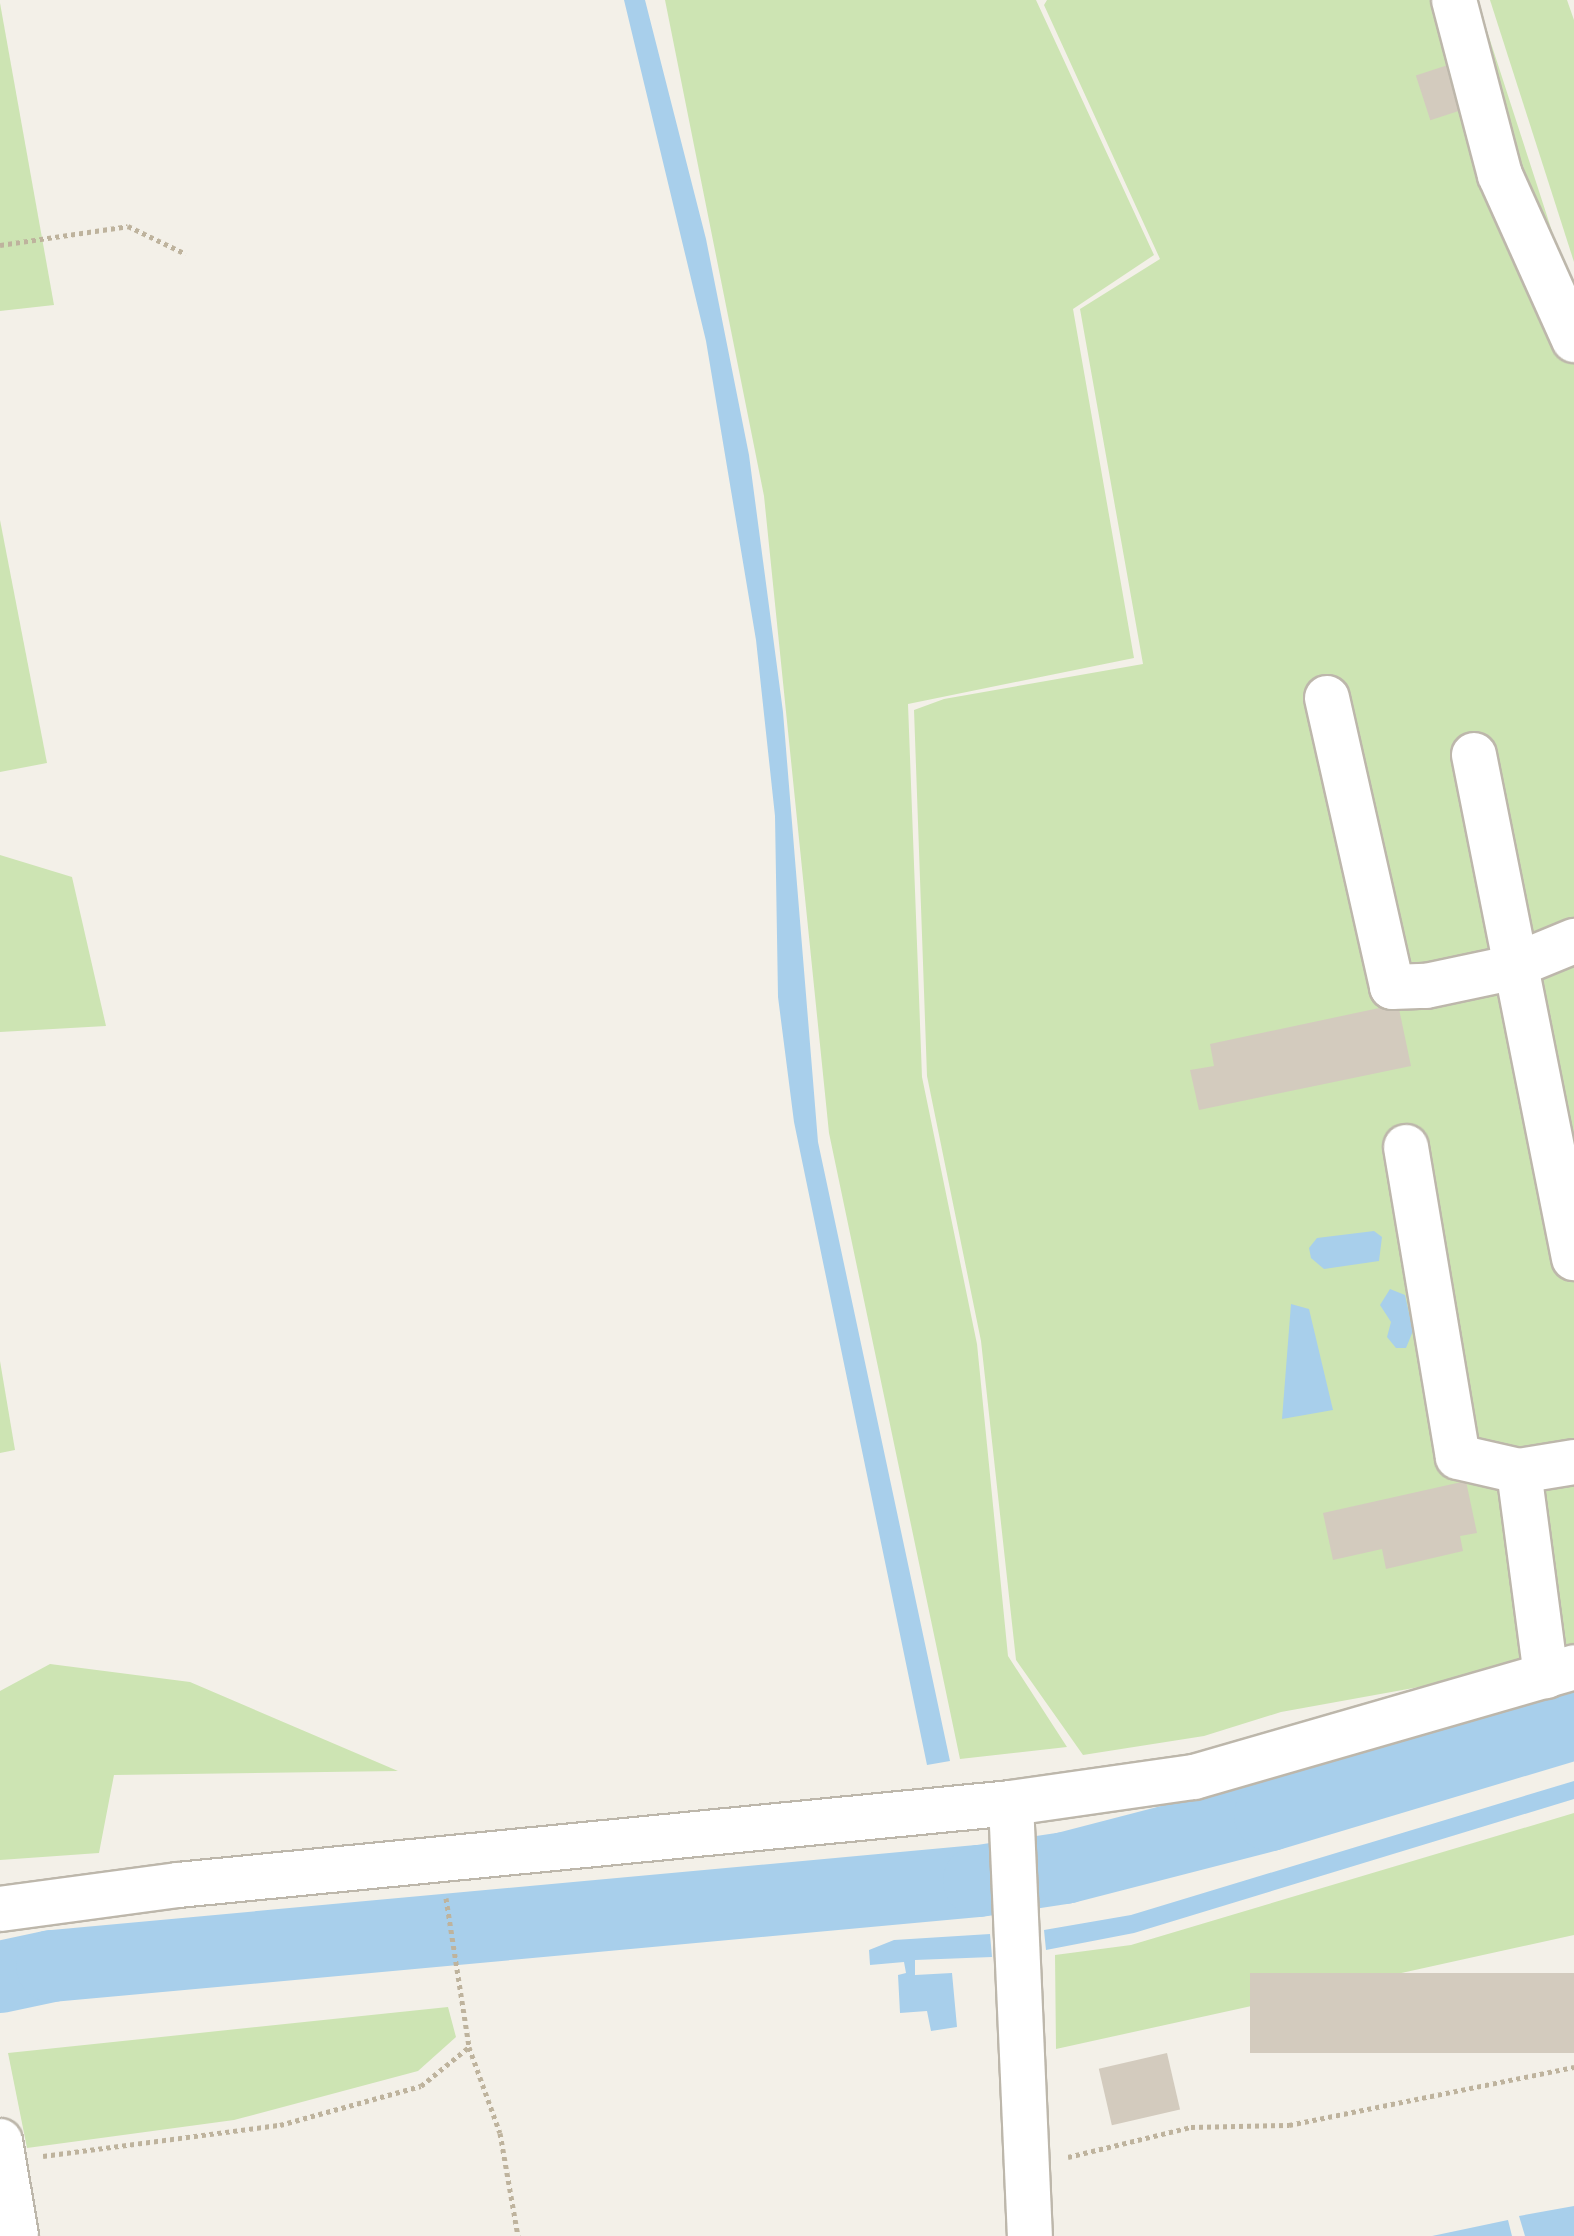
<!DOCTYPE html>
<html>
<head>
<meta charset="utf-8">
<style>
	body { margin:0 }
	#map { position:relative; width:1574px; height:2236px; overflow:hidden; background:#f3f0e8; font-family:Overpass,sans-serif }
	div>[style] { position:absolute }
	.green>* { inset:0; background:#cde4b3 }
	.water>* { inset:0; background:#a8cfeb }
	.river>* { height:72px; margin:-36px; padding:0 36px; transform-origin:36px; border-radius:36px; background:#a8cfeb }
	.building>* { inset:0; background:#d3cbbe; transform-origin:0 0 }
	.path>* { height:5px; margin-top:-2.5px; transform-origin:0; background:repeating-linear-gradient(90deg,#beb39d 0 4px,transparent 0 8px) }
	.roads { filter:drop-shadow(2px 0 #bdb7ab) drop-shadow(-2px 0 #bdb7ab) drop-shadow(0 2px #bdb7ab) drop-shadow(0 -2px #bdb7ab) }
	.minor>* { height:44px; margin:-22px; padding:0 22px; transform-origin:22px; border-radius:22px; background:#fff }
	span { translate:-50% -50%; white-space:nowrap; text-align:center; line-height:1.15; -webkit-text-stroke:6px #fff; paint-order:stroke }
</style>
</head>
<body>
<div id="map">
	<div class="green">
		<div style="clip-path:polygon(665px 0,1036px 0,1154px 255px,1073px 309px,1134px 658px,908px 704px,922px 1077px,977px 1344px,1008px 1656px,1067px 1747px,960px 1759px,829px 1133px,764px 496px)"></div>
		<div style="clip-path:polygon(1047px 0,1477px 0,1574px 299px,1574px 1649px,1524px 1668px,1281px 1712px,1204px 1736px,1083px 1755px,1016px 1660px,981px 1341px,927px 1076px,914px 710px,944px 699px,1143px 664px,1080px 309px,1160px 259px,1044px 5px)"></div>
		<div style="clip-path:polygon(1490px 0,1567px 0,1574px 20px,1574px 262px)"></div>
		<div style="clip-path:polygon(0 3px,54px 305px,0 311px)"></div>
		<div style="clip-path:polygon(0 520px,47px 763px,0 772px)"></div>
		<div style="clip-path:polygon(0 855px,72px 877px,106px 1026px,0 1032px)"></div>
		<div style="clip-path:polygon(0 1361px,15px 1450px,0 1453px)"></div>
		<div style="clip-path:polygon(50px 1664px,190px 1682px,398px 1771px,114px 1775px,99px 1853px,0 1860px,0 1691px)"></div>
		<div style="clip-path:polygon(1574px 1813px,1574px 1935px,1056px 2049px,1055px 1955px,1131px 1945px)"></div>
		<div style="clip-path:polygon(448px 2007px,456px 2037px,418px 2071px,234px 2120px,27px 2148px,8px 2053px)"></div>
	</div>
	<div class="water">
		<div style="clip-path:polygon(624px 0,645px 0,706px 239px,749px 455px,783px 712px,818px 1142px,950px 1761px,927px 1765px,794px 1122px,778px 997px,775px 816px,756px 640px,706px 341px)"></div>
		<div style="clip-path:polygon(1374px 1231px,1382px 1237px,1379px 1261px,1324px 1269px,1311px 1258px,1309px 1248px,1317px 1238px)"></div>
		<div style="clip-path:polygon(1390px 1289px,1405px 1295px,1413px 1331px,1406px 1348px,1396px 1348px,1387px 1337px,1391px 1322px,1380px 1305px)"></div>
		<div style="clip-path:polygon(1291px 1304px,1309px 1309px,1333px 1410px,1282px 1419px)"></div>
		<div style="clip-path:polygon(1574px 1781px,1574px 1799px,1134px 1933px,1046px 1950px,1044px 1930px,1131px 1915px)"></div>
		<div style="clip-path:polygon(990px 1934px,992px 1957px,915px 1960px,915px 1975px,952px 1973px,957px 2027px,931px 2031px,927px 2011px,900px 2013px,898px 1975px,906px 1973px,904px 1962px,870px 1965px,869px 1950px,894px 1940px)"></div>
		<div style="clip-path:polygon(1574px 2206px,1574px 2236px,1525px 2236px,1519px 2216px)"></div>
		<div style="clip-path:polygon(1508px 2220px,1512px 2236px,1432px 2236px)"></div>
	</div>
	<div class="river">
		<div style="left:0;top:1977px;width:53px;rotate:-11.9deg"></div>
		<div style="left:52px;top:1966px;width:931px;rotate:-5.24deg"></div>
		<div style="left:979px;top:1881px;width:87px;rotate:-8.6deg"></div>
		<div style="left:1065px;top:1868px;width:212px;rotate:-14.5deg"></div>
		<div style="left:1270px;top:1815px;width:317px;rotate:-16.7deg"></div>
	</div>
	<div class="building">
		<div style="left:1451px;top:64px;width:47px;height:37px;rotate:72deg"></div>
		<div style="clip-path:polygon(1398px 1004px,1411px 1066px,1199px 1110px,1190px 1070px,1214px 1066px,1210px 1044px)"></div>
		<div style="clip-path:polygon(1466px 1481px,1477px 1533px,1460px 1536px,1463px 1551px,1386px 1569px,1382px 1549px,1333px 1560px,1323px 1513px)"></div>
		<div style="left:1574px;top:1973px;width:80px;height:324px;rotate:90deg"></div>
		<div style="left:1167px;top:2053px;width:58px;height:70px;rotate:77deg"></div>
	</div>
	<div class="path">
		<div style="left:0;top:245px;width:129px;rotate:-8.4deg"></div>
		<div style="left:128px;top:226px;width:64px;rotate:25.8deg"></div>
		<div style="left:446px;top:1898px;width:151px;rotate:81.2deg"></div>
		<div style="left:469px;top:2047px;width:91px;rotate:70.2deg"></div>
		<div style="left:500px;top:2133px;width:105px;rotate:80.1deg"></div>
		<div style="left:43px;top:2156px;width:239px;rotate:-7.5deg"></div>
		<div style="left:280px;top:2125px;width:146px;rotate:-15.5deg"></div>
		<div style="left:421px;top:2086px;width:62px;rotate:-39.1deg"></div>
		<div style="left:1068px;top:2157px;width:127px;rotate:-13.7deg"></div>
		<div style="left:1191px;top:2127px;width:98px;rotate:-1.2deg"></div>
		<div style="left:1289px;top:2125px;width:291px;rotate:-11.5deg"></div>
	</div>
	<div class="roads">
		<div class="minor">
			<div style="left:1454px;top:0;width:181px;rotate:75.3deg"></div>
			<div style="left:1500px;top:175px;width:181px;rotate:65.8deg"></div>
			<div style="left:1327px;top:698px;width:296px;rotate:77.3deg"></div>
			<div style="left:1392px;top:987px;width:34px;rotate:-2deg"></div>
			<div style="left:1426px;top:986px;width:82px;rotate:-12deg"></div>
			<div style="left:1506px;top:969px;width:74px;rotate:-22.4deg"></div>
			<div style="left:1474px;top:755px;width:513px;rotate:78.76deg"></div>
			<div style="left:1406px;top:1147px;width:314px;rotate:80.5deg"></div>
			<div style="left:1458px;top:1457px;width:63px;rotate:12.9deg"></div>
			<div style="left:1519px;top:1471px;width:207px;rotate:82.5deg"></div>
			<div style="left:1519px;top:1471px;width:56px;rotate:-9.3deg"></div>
			<div style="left:1011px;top:1803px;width:185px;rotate:-8.1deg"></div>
			<div style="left:1194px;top:1777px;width:396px;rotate:-16.1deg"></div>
			<div style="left:0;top:1909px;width:180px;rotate:-7.7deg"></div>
			<div style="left:178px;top:1885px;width:837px;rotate:-5.62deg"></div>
			<div style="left:1011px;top:1803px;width:433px;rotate:87.5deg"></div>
			<div style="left:0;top:2141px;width:96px;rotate:80.4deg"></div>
		</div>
	</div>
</div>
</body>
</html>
